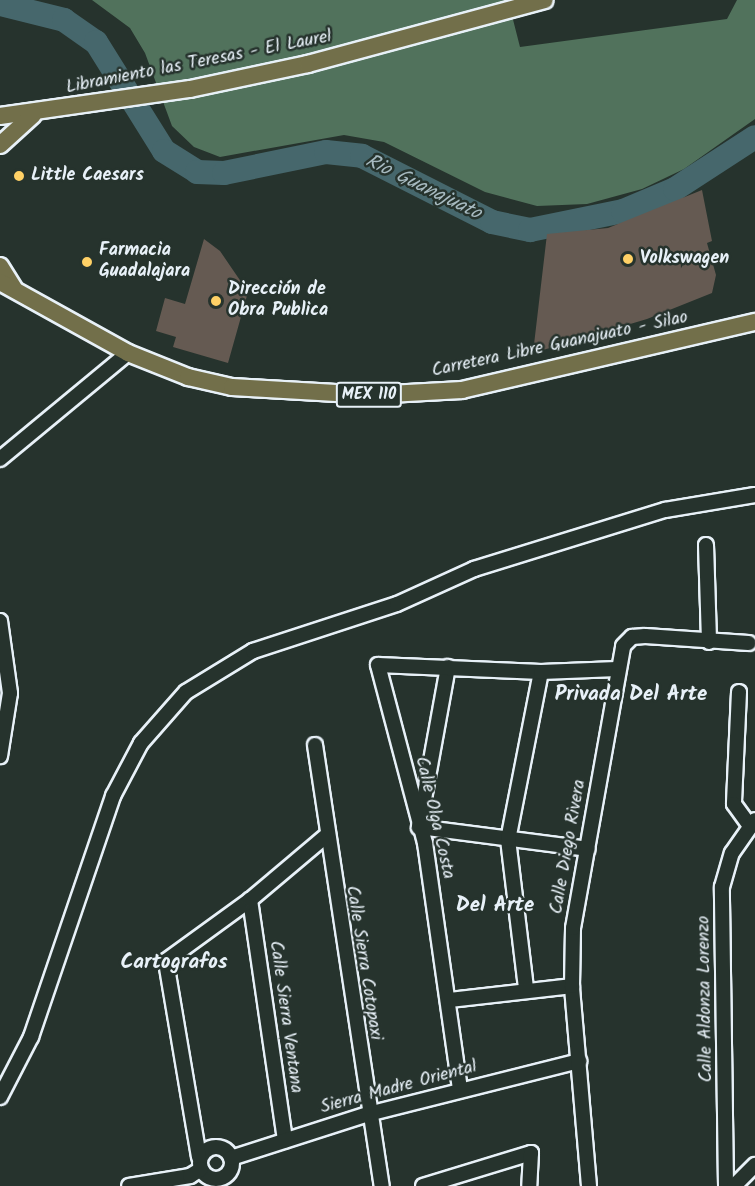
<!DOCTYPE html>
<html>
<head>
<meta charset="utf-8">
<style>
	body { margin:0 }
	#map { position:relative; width:755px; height:1186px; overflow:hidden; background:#26332d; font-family:Kalam,sans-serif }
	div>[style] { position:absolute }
	.green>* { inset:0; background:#51725c }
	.river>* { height:24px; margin:-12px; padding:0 12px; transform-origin:12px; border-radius:12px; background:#46676c }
	.building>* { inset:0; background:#655a52 }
	.roads { filter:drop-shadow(2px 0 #e8f1f8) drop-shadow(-2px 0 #e8f1f8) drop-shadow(0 2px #e8f1f8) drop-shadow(0 -2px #e8f1f8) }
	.minor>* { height:14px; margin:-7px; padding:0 7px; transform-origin:7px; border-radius:7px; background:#26332d }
	.minor>.ring { margin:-7px; padding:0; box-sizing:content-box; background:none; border:14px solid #26332d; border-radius:50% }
	.major>* { height:16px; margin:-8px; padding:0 8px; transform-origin:8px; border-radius:8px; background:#726f4a }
	.dots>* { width:16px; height:16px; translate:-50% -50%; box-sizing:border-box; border:3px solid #26332d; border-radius:50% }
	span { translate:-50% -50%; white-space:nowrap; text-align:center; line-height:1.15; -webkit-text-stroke:5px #26332d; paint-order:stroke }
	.shield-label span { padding:2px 4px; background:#26332d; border:2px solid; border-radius:4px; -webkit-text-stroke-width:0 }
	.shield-label { font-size:16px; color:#e8f1f8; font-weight:700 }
	.street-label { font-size:18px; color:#e8f1f8 }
	.poi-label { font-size:18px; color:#e8f1f8; font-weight:700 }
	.left { translate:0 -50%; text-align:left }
	.water-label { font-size:20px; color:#a7bac0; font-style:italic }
	.quarter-label { font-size:21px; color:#e8f1f8; font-weight:700 }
</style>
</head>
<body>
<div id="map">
	<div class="green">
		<div style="clip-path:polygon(92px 0,508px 0,520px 47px,727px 19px,737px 0,755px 0,755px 119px,684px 169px,642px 189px,587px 204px,537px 206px,485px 192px,384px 142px,344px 135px,220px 157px,194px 147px,172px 126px,145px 53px,130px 28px)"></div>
	</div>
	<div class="river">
		<div style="left:0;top:4px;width:66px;rotate:14deg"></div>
		<div style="left:64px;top:20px;width:39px;rotate:35deg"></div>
		<div style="left:96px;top:42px;width:128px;rotate:58deg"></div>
		<div style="left:164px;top:151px;width:39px;rotate:32deg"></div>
		<div style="left:197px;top:172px;width:27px;rotate:2deg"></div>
		<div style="left:224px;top:173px;width:104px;rotate:-11.6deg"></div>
		<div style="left:326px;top:152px;width:36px;rotate:6deg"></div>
		<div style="left:362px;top:156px;width:146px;rotate:26.9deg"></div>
		<div style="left:492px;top:222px;width:39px;rotate:12deg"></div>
		<div style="left:530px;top:230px;width:95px;rotate:-11.5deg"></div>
		<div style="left:623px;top:211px;width:56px;rotate:-22.9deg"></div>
		<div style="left:675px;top:189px;width:95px;rotate:-33deg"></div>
	</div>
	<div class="building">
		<div style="clip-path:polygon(702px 190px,712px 241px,707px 243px,716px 275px,712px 293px,647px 319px,533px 353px,547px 234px,608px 228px)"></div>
		<div style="clip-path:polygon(204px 239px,220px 251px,248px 292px,228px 363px,173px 347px,176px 337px,156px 331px,165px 298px,185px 304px)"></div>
	</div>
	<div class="roads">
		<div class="minor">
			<div style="left:0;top:459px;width:166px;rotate:-39.6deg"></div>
			<div style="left:706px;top:545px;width:97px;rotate:88.2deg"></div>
			<div style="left:0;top:621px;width:73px;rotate:82.1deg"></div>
			<div style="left:10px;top:693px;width:64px;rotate:99deg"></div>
			<div style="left:448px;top:667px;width:163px;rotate:100.3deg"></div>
			<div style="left:419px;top:827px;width:170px;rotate:7.4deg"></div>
			<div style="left:739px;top:692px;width:112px;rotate:92.6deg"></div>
			<div style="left:734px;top:804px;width:27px;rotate:54deg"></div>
			<div style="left:315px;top:745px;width:446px;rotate:81.4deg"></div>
			<div style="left:250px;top:900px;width:243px;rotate:81.7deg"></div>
			<div style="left:526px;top:988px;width:149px;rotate:-96.9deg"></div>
			<div style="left:508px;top:840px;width:171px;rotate:-78.9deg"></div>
			<div style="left:450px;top:1000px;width:123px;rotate:-6.5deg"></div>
			<div style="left:460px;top:1089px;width:248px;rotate:-98.1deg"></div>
			<div style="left:425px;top:843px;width:184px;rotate:-104.8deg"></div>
			<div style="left:378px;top:665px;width:163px;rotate:2.5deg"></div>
			<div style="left:541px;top:672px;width:76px;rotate:-2.3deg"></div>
			<div style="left:0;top:1097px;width:68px;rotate:-62.7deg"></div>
			<div style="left:31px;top:1037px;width:255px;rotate:-71.2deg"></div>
			<div style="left:113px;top:796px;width:60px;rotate:-62.2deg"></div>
			<div style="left:141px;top:743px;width:68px;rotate:-48.6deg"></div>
			<div style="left:186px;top:692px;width:79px;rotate:-31.5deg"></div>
			<div style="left:253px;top:651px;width:151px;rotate:-18.1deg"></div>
			<div style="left:397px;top:604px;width:85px;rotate:-24.4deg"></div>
			<div style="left:474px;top:569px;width:200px;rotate:-17.2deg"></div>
			<div style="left:665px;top:510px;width:91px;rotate:-9.5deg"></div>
			<div class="ring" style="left:200px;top:1147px;width:18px;height:18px"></div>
			<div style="left:199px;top:1157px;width:199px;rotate:-99.6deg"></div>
			<div style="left:166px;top:961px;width:104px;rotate:-36deg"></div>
			<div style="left:250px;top:900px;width:99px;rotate:-40.1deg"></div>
			<div style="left:231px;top:1158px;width:144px;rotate:-17.8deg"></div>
			<div style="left:368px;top:1114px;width:218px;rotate:-14.1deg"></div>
			<div style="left:129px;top:1186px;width:62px;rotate:-9.3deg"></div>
			<div style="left:190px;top:1176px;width:13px;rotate:-32deg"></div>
			<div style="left:423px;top:1186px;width:113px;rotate:-17deg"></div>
			<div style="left:531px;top:1153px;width:33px;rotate:93deg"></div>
			<div style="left:589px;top:1186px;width:201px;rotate:-94.9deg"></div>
			<div style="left:572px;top:986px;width:58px;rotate:-89deg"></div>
			<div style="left:573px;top:928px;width:286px;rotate:-79.9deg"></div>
			<div style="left:623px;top:646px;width:13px;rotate:-45deg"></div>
			<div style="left:632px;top:637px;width:13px;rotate:-4deg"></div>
			<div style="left:645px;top:636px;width:104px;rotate:3.9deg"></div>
			<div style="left:726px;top:1186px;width:299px;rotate:-90.8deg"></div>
			<div style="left:722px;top:887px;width:35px;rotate:-74deg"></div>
			<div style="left:732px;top:853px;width:40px;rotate:-55.1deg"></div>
			<div style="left:734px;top:1186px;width:30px;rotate:-45deg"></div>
		</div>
		<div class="major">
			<div style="left:0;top:116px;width:192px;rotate:-8.1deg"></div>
			<div style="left:190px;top:89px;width:121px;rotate:-12deg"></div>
			<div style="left:308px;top:64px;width:245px;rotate:-15.1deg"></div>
			<div style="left:0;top:145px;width:45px;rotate:-42.3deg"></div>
			<div style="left:0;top:266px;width:26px;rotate:58deg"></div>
			<div style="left:0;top:282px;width:146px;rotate:29deg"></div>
			<div style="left:128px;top:353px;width:65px;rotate:21.8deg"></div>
			<div style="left:188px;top:377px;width:45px;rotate:12.8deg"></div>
			<div style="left:232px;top:387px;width:139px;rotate:3.3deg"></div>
			<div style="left:371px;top:395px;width:91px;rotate:-3.1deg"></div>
			<div style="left:462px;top:390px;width:301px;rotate:-13.1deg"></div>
		</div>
	</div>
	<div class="dots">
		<div style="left:19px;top:176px;background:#ffd166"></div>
		<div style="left:628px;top:259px;background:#ffd166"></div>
		<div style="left:87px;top:262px;background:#ffd166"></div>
		<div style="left:216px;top:301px;background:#ffd166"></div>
	</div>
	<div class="shield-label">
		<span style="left:369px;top:395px">MEX 110</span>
	</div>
	<div class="street-label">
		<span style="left:199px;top:63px;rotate:-11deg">Libramiento las Teresas - El Laurel</span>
		<span style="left:560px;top:345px;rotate:-12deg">Carretera Libre Guanajuato - Silao</span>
		<span style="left:434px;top:818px;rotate:77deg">Calle Olga Costa</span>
		<span style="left:569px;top:847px;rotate:-80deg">Calle Diego Rivera</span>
		<span style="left:363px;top:963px;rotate:81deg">Calle Sierra Cotopaxi</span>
		<span style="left:706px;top:999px;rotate:-91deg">Calle Aldonza Lorenzo</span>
		<span style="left:285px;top:1017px;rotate:82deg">Calle Sierra Ventana</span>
		<span style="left:399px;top:1088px;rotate:-15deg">Sierra Madre Oriental</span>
	</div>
	<div class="poi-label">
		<span class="left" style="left:31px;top:176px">Little Caesars</span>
		<span class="left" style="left:99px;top:262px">Farmacia<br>Guadalajara</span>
		<span class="left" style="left:640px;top:259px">Volkswagen</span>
		<span class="left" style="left:228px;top:301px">Dirección de<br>Obra Publica</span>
	</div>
	<div class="water-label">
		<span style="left:423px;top:188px;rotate:26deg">Rio Guanajuato</span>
	</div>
	<div class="quarter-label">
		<span style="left:631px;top:695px">Privada Del Arte</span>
		<span style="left:495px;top:906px">Del Arte</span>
		<span style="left:174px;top:963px">Cartografos</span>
	</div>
</div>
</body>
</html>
